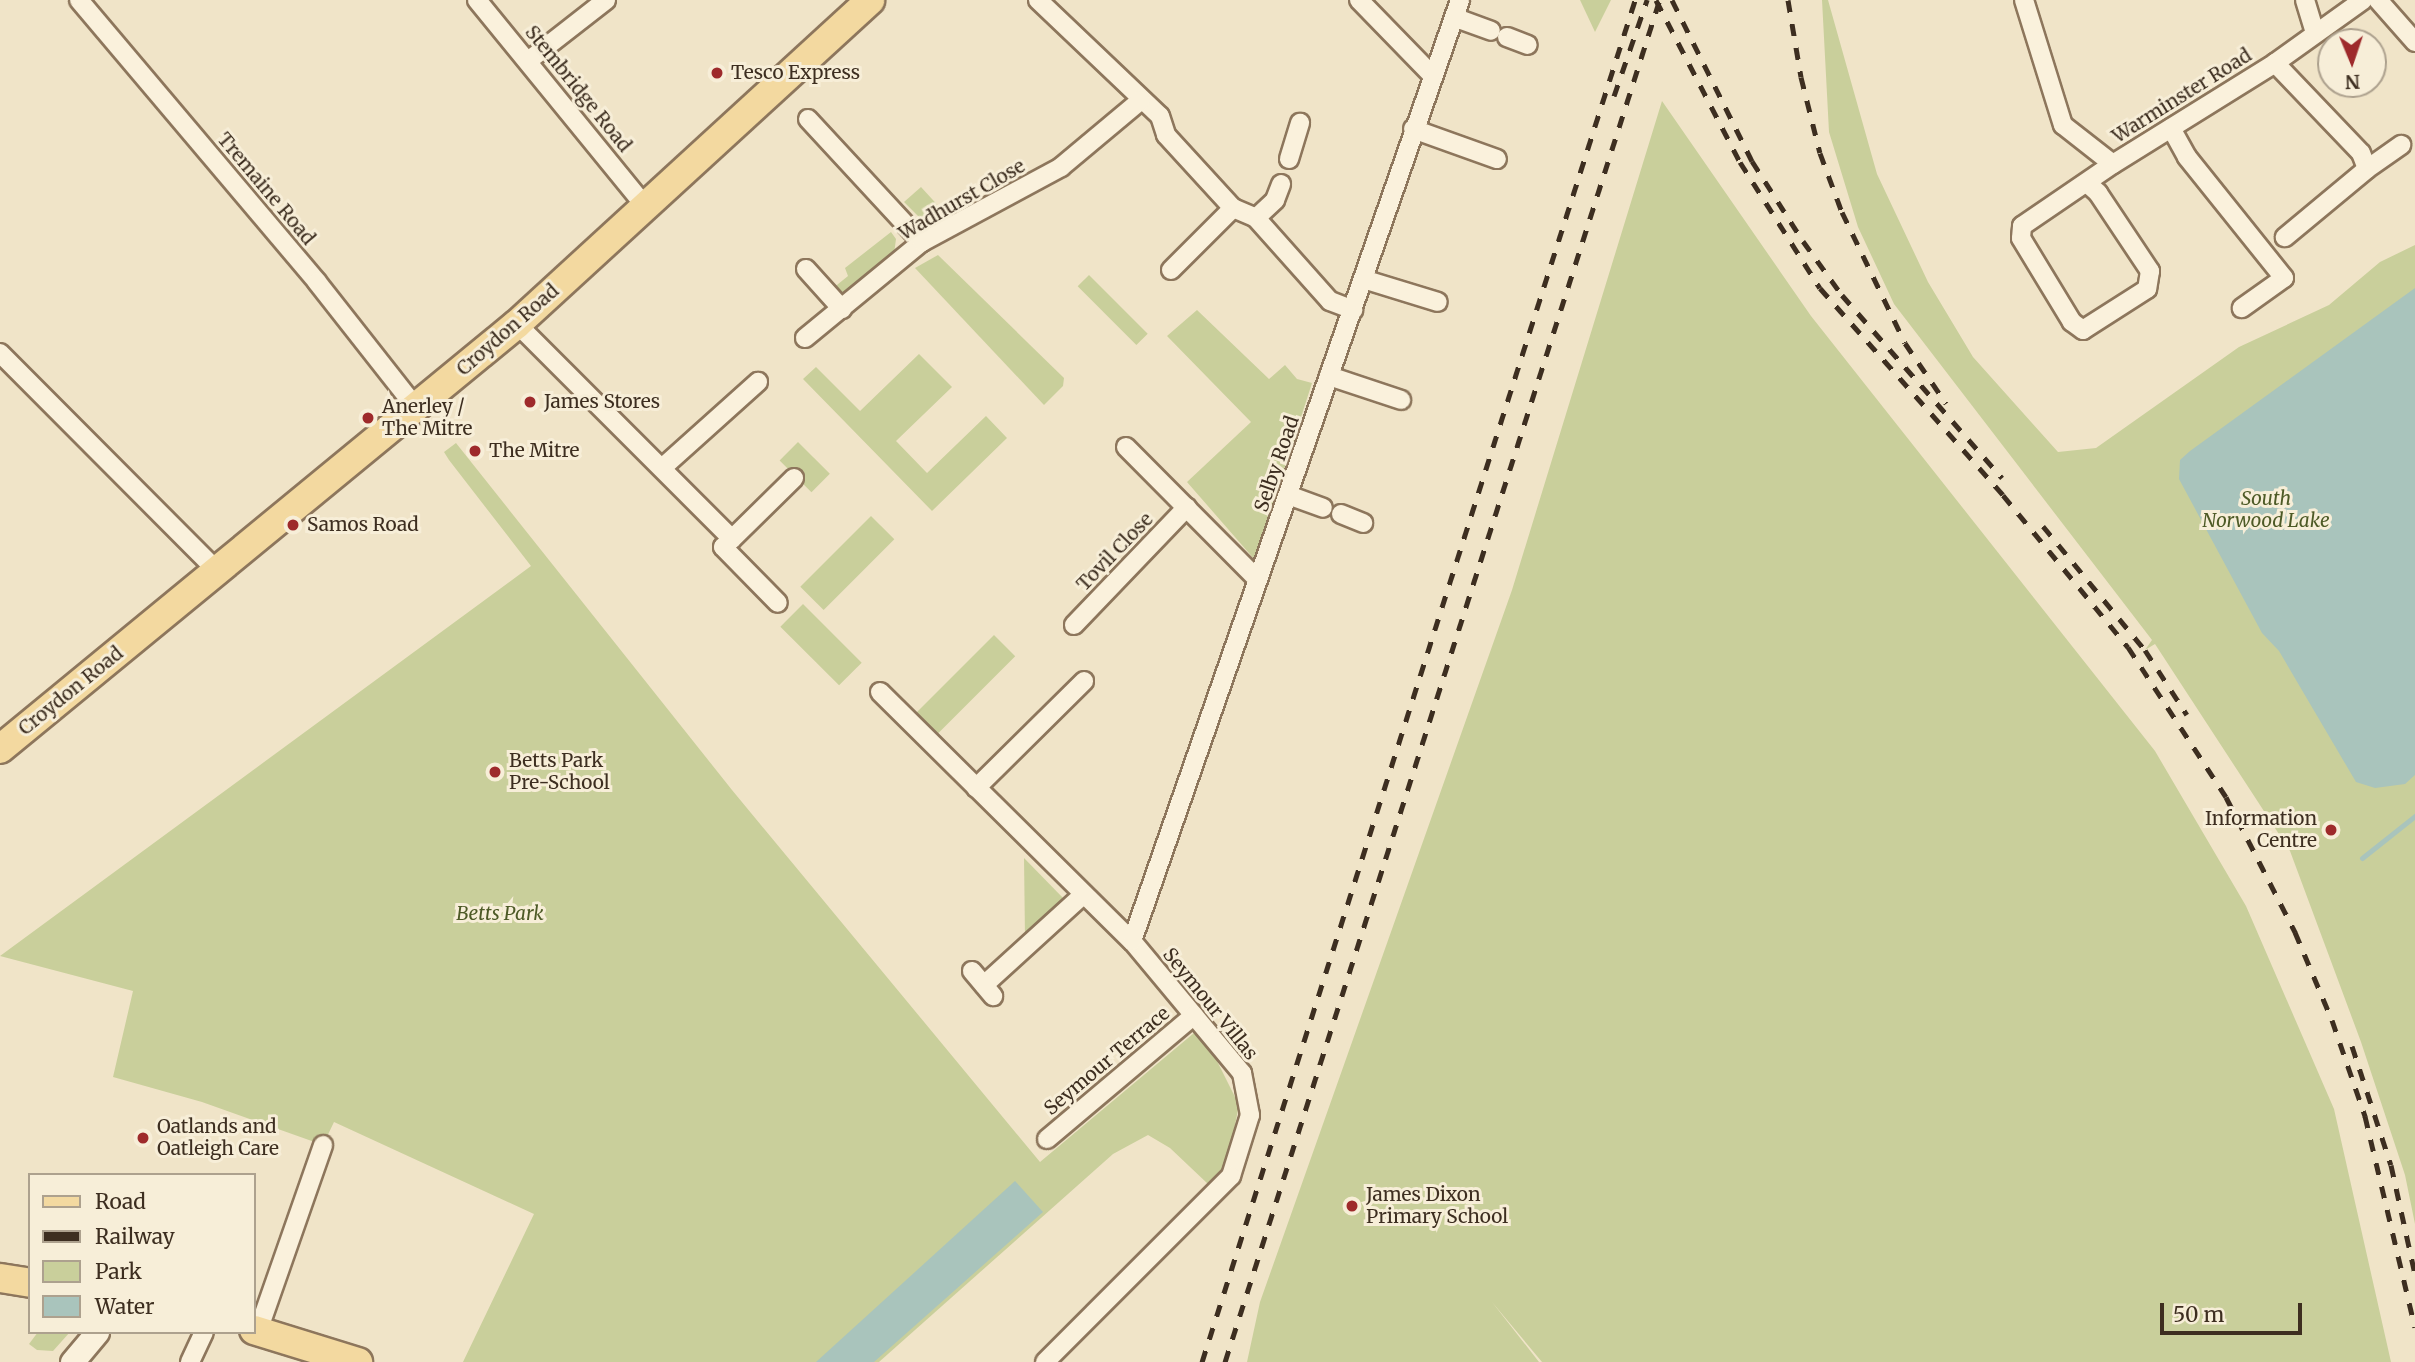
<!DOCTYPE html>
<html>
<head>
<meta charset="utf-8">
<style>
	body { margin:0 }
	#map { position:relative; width:2415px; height:1362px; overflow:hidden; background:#f0e4c8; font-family:Merriweather,serif }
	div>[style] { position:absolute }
	.green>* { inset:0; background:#c9cf9b; transform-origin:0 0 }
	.water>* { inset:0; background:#a9c4bc }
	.stream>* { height:5px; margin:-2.5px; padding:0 2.5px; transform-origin:2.5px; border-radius:2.5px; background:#a9c4bc }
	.roads { filter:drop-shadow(2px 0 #8d765c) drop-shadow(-2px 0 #8d765c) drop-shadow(0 2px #8d765c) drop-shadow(0 -2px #8d765c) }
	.minor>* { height:18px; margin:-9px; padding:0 9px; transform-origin:9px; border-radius:9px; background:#faf1dc }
	.tertiary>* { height:23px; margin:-11.5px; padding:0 11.5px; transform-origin:11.5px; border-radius:11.5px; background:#faf1dc }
	.primary>* { height:28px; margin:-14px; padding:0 14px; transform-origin:14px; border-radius:14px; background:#f3d9a0 }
	.rail>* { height:5px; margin-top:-2.5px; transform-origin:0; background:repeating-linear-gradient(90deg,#3d2e20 0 12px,transparent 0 24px) }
	.dots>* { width:19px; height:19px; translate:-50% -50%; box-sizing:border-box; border:4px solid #f7eed8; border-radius:50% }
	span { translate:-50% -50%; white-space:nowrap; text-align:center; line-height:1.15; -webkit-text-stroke:6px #f7eed8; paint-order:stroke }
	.poi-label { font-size:19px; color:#3d2e20 }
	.left { translate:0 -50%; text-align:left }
	.right { translate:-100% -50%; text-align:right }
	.street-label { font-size:19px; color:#3d2e20 }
	.park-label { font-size:19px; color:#4d5a26; font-style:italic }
	.legend { position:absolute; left:28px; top:1173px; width:228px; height:161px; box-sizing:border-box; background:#f7eed8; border:2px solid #ada18e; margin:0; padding:9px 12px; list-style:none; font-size:21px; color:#3d2e20 }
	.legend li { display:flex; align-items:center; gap:14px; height:35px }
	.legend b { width:35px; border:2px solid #ada18e }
	.north { position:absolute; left:2317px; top:28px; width:70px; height:70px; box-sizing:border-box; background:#f7eed8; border:2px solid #ada18e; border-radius:50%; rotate:178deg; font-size:19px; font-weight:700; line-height:28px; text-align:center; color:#3d2e20 }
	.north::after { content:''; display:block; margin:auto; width:24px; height:32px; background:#9e2a2b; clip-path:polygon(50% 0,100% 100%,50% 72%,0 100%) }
	.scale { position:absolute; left:2160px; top:1303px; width:142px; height:32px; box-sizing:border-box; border:4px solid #3d2e20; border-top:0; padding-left:9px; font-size:21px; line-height:24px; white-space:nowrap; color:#3d2e20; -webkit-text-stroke:5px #f7eed8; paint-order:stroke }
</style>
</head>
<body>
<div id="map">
	<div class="green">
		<div style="clip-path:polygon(1580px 0,1611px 0,1595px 32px)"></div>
		<div style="clip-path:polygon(1822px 0,1828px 0,1877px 174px,1928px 282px,1973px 357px,2058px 452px,2096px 448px,2239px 347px,2329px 305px,2380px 262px,2415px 245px,2415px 1224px,2405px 1175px,2361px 1042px,2290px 851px,2155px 644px,2145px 650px,2152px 640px,1894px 304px,1858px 227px,1829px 132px)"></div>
		<div style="clip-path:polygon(1662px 101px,1811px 316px,2155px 751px,2246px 906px,2334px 1109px,2391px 1362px,1542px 1362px,1492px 1302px,1539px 1362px,1247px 1362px,1260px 1302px,1512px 590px)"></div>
		<div style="clip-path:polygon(921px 187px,943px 211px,932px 220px,919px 217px,904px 202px)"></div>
		<div style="clip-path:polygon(891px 232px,896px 239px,894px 254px,847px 298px,838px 297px,832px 289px,848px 276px,845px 268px)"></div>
		<div style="clip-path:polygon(938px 255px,1064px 378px,1063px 386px,1044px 405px,915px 268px)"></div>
		<div style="left:1089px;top:275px;width:83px;height:16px;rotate:45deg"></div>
		<div style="clip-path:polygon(1197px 310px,1269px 379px,1285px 365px,1297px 379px,1312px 383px,1255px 560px,1187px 482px,1251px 422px,1167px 336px)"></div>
		<div style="clip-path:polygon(919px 354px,952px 387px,896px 441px,927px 473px,986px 416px,1007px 438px,932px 511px,803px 379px,816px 367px,860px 411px)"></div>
		<div style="left:798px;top:442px;width:45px;height:26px;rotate:45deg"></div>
		<div style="clip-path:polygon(456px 443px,732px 790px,1040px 1162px,1194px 1033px,1214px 1055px,1239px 1105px,1227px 1165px,1208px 1184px,1170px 1148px,1148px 1135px,1113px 1154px,879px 1362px,463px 1362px,534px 1214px,334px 1122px,323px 1145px,202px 1102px,113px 1077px,133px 991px,0 956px,531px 566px,449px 460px,444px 452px)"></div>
		<div style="left:871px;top:516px;width:33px;height:100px;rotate:45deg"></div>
		<div style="left:803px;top:604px;width:83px;height:32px;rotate:45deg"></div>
		<div style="left:994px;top:635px;width:30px;height:116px;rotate:45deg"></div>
		<div style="clip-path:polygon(1024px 858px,1065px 900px,1025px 938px)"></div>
		<div style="clip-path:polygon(38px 1332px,70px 1332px,53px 1351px,37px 1350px,29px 1344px)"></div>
	</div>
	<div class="water">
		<div style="clip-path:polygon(2415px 288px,2415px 775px,2405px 784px,2375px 788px,2356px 782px,2279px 651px,2262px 633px,2179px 479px,2180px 460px,2190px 451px)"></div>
		<div style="clip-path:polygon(1015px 1181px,1043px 1212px,874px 1362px,816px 1362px)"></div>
	</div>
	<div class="stream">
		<div style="left:2362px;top:858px;width:68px;rotate:-38.4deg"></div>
	</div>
	<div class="roads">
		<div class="minor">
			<div style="left:79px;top:0;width:369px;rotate:49.8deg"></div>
			<div style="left:317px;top:282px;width:160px;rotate:51.8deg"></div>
			<div style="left:477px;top:0;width:266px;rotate:50.8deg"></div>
			<div style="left:1038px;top:0;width:168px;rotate:43.6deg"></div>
			<div style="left:1160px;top:116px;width:20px;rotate:72deg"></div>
			<div style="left:1166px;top:135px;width:99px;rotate:47.5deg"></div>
			<div style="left:1233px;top:208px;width:25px;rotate:23deg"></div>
			<div style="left:1256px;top:218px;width:111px;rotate:48.3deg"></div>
			<div style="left:1330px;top:301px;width:25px;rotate:21deg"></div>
			<div style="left:1359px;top:0;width:105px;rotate:45.8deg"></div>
			<div style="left:2024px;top:0;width:131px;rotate:72.7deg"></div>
			<div style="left:2063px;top:125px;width:63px;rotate:38deg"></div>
			<div style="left:2113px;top:164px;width:191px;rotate:-31.9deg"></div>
			<div style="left:2275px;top:63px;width:108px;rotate:-35.6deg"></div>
			<div style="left:2305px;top:0;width:34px;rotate:73deg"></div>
			<div style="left:2378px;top:0;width:56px;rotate:48.6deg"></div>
			<div style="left:1456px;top:18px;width:37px;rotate:20deg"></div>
			<div style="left:1507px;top:37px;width:22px;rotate:21deg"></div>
			<div style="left:528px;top:61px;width:99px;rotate:-38deg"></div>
			<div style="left:2275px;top:63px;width:124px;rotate:46.3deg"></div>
			<div style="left:2361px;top:153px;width:17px;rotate:69deg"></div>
			<div style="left:2367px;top:169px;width:107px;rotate:140.3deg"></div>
			<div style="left:808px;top:119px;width:168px;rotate:47.2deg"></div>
			<div style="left:2171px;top:128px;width:33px;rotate:61deg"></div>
			<div style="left:2187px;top:157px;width:155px;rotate:51.3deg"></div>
			<div style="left:2284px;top:278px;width:52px;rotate:144.5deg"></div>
			<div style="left:1413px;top:129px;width:89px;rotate:19.7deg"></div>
			<div style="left:1289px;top:159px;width:38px;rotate:-73deg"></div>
			<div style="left:2367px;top:169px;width:42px;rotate:-35.2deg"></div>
			<div style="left:2087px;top:183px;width:15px;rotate:42deg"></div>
			<div style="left:2098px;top:193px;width:94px;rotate:56.3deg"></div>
			<div style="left:2150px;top:271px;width:18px;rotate:99deg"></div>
			<div style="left:2147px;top:289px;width:76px;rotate:147.4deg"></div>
			<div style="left:2083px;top:330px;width:14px;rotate:-144deg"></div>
			<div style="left:2072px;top:322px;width:98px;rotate:-121.3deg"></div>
			<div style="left:2021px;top:238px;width:12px;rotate:-85deg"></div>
			<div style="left:2022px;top:226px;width:110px;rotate:-34.3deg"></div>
			<div style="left:1256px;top:218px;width:26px;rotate:-43deg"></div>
			<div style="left:1275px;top:200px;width:17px;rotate:-69deg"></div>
			<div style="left:806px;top:269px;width:54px;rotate:48deg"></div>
			<div style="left:1171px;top:270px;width:88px;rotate:-45deg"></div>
			<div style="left:1363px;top:279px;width:78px;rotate:17deg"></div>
			<div style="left:517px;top:324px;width:304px;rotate:45deg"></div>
			<div style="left:732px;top:539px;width:12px;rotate:138deg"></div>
			<div style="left:723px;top:547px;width:78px;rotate:45.5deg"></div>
			<div style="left:805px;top:338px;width:151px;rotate:-39.4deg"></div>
			<div style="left:922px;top:242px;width:158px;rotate:-28.3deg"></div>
			<div style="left:1061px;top:167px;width:104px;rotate:-39.9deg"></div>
			<div style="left:0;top:353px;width:308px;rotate:45.1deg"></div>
			<div style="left:1329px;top:376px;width:76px;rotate:18.4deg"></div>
			<div style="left:1126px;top:447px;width:187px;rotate:45.2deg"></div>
			<div style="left:662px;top:468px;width:129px;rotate:-41.9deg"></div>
			<div style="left:1288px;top:495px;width:37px;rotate:20deg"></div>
			<div style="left:1341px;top:514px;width:24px;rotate:22deg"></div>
			<div style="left:732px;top:539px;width:87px;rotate:-44.5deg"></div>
			<div style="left:1074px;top:625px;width:163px;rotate:-46.2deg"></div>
			<div style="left:880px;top:692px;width:354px;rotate:44.7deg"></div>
			<div style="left:1132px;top:941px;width:172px;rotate:50.2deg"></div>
			<div style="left:1242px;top:1073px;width:43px;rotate:79.2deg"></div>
			<div style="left:1250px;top:1115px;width:64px;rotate:107.3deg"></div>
			<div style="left:1231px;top:1176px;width:263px;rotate:135deg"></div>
			<div style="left:976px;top:788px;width:152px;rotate:-44.7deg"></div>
			<div style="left:1132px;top:941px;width:997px;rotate:-70.78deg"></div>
			<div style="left:972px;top:971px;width:33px;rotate:50deg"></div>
			<div style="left:984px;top:985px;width:135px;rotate:-42.3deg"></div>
			<div style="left:1047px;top:1139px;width:192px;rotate:-40.1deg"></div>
			<div style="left:258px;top:1331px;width:197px;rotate:-70.7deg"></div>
			<div style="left:190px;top:1362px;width:33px;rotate:-65deg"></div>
		</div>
		<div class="tertiary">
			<div style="left:72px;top:1362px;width:39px;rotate:-50deg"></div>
		</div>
		<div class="primary">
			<div style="left:0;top:749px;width:669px;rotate:-39.42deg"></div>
			<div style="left:517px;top:324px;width:479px;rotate:-42.5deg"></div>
			<div style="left:0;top:1278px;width:30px;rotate:9deg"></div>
			<div style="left:254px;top:1330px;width:109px;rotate:17.1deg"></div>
		</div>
	</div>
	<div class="rail">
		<div style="left:1656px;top:0;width:182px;rotate:62.6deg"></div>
		<div style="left:1740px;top:162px;width:149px;rotate:57.6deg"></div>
		<div style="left:1820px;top:288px;width:276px;rotate:48.5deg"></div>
		<div style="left:2003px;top:495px;width:197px;rotate:50.6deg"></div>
		<div style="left:2128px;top:647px;width:179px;rotate:56.8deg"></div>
		<div style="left:2226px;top:797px;width:152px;rotate:62.9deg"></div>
		<div style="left:2295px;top:932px;width:95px;rotate:67.2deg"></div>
		<div style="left:2332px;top:1020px;width:102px;rotate:71deg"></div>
		<div style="left:2365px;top:1116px;width:217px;rotate:76.7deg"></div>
		<div style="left:1672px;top:0;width:180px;rotate:63.6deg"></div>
		<div style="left:1752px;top:161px;width:95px;rotate:57.5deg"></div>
		<div style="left:1803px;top:241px;width:67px;rotate:54.2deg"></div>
		<div style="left:1842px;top:295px;width:243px;rotate:48.8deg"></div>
		<div style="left:1788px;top:0;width:78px;rotate:80.4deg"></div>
		<div style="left:1801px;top:77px;width:78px;rotate:76deg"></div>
		<div style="left:1820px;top:153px;width:63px;rotate:69.6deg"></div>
		<div style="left:1842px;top:212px;width:145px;rotate:64.3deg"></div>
		<div style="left:1905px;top:343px;width:73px;rotate:55.7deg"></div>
		<div style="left:1614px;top:96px;width:102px;rotate:-71deg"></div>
		<div style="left:2043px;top:526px;width:161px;rotate:50.6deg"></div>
		<div style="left:2145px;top:650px;width:77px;rotate:57.1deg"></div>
		<div style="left:2352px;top:1046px;width:125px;rotate:71.9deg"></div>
		<div style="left:2391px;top:1165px;width:112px;rotate:77.6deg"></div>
		<div style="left:1202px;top:1362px;width:1429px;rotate:-72.36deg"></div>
		<div style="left:1225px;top:1362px;width:1428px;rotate:-72.3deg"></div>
	</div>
	<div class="dots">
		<div style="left:717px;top:73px;background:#9e2a2b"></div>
		<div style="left:530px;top:402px;background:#9e2a2b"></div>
		<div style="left:368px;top:418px;background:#9e2a2b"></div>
		<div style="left:475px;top:451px;background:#9e2a2b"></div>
		<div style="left:293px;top:525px;background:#9e2a2b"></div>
		<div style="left:495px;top:772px;background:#9e2a2b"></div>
		<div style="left:2331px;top:830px;background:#9e2a2b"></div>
		<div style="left:143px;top:1138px;background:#9e2a2b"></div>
		<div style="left:1352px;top:1206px;background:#9e2a2b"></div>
	</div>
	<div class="poi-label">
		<span class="left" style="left:731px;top:73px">Tesco Express</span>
		<span class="left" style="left:544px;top:402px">James Stores</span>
		<span class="left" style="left:382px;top:418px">Anerley /<br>The Mitre</span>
		<span class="left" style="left:489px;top:451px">The Mitre</span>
		<span class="left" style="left:307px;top:525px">Samos Road</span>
		<span class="left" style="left:509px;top:772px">Betts Park<br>Pre-School</span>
		<span class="right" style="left:2317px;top:830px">Information<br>Centre</span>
		<span class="left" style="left:157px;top:1138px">Oatlands and<br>Oatleigh Care</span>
		<span class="left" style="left:1366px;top:1206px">James Dixon<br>Primary School</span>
	</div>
	<div class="street-label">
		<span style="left:578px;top:89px;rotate:51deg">Stembridge Road</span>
		<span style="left:2182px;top:96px;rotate:-32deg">Warminster Road</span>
		<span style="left:266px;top:189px;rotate:50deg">Tremaine Road</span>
		<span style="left:962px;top:200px;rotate:-30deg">Wadhurst Close</span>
		<span style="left:508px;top:330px;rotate:-41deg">Croydon Road</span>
		<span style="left:1277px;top:464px;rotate:-71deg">Selby Road</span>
		<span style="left:1115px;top:552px;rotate:-46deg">Tovil Close</span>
		<span style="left:71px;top:691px;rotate:-39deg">Croydon Road</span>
		<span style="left:1210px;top:1004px;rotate:51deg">Seymour Villas</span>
		<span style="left:1107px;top:1061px;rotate:-40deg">Seymour Terrace</span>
	</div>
	<div class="park-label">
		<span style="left:2266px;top:510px">South<br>Norwood Lake</span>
		<span style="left:500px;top:914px">Betts Park</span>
	</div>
	<ul class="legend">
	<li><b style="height:9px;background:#f3d9a0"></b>Road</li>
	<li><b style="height:9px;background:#3d2e20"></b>Railway</li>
	<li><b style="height:19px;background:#c9cf9b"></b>Park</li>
	<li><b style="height:19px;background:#a9c4bc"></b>Water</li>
	</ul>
	<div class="north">N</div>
	<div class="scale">50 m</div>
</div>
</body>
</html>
